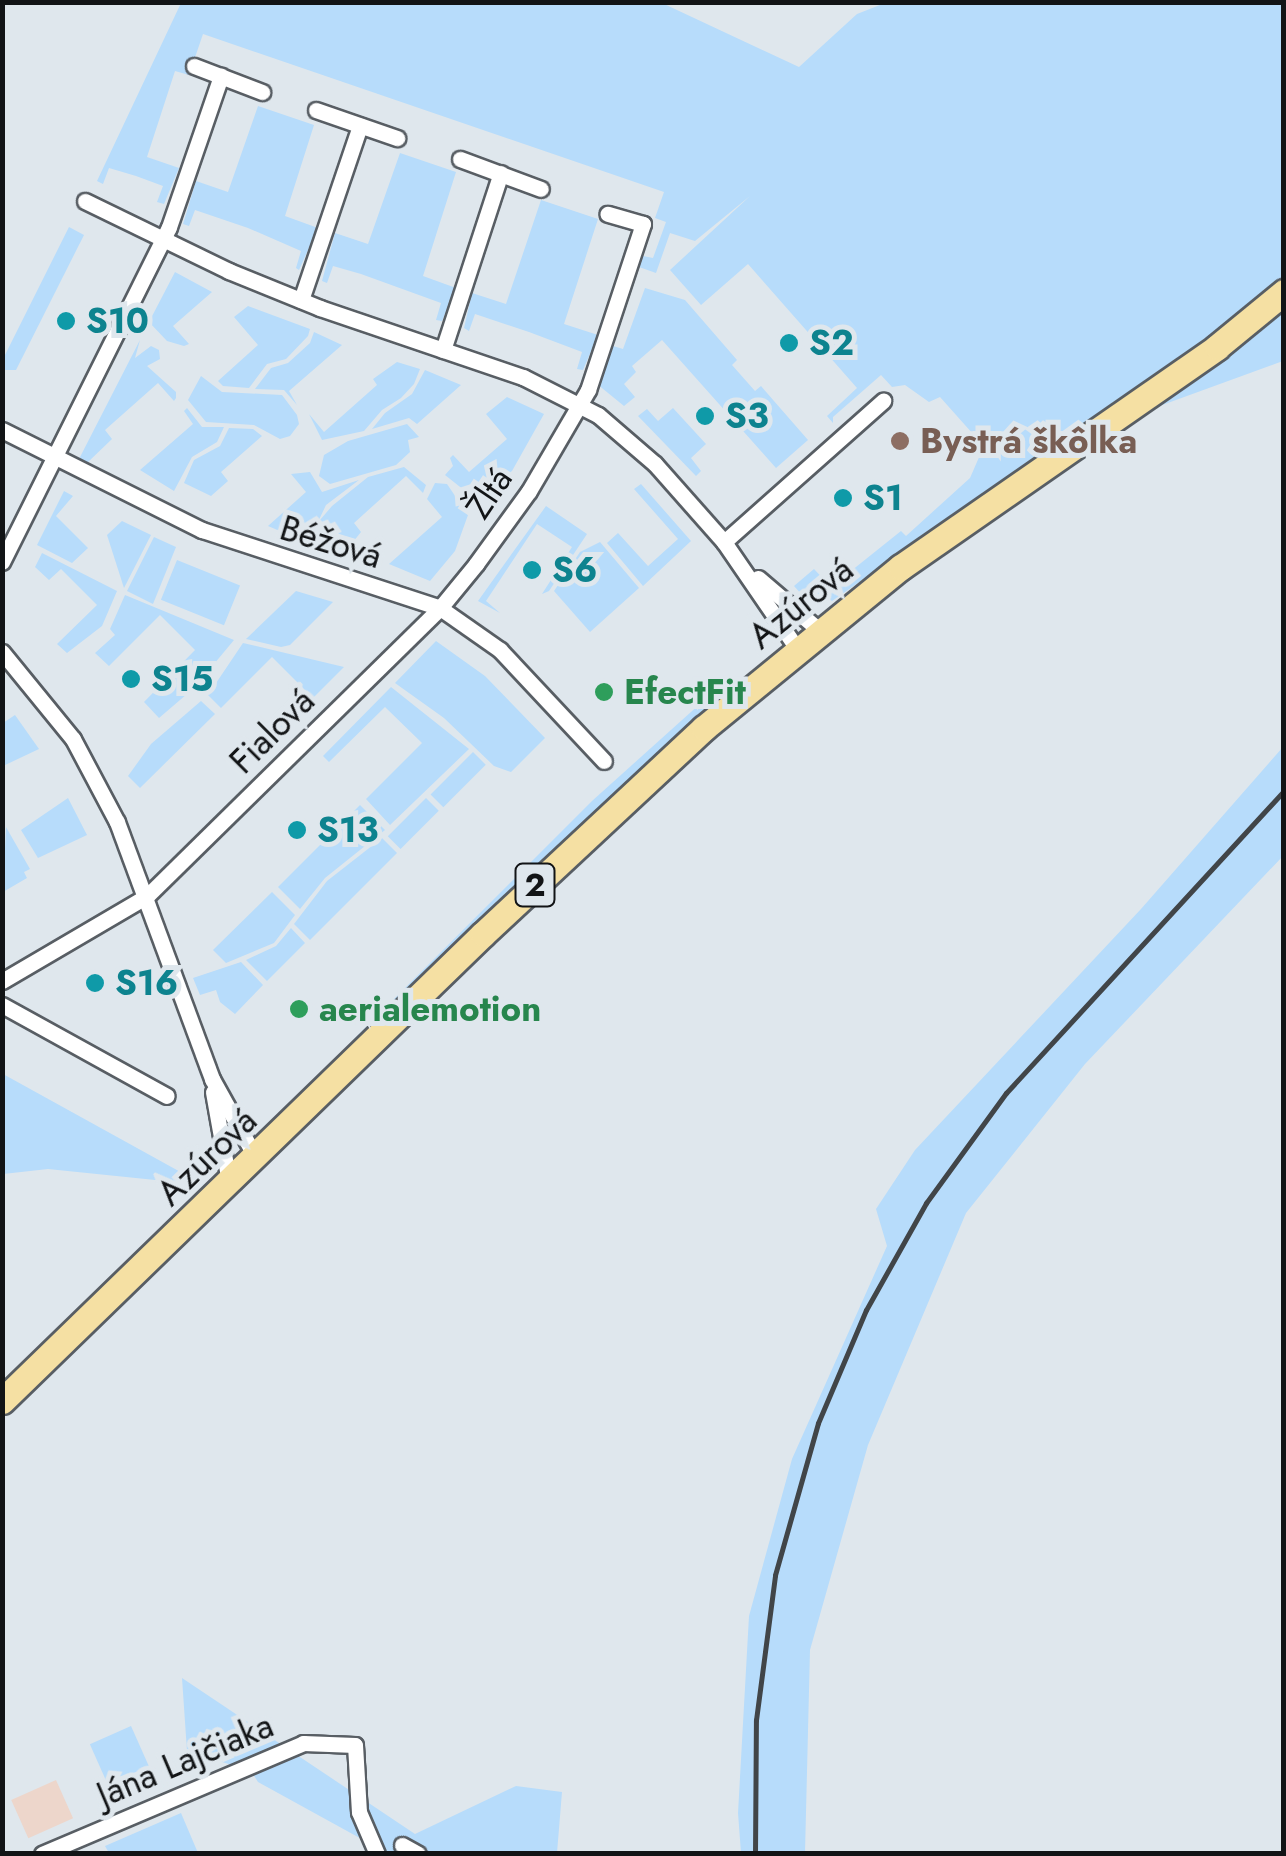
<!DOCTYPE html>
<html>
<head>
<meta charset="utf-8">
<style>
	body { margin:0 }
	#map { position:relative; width:1286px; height:1856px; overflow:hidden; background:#dfe7ed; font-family:Jost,sans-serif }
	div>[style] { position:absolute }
	.commercial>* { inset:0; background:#edd6cb; transform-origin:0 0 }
	.green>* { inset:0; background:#b7dcfb; transform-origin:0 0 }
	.roads { filter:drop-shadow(2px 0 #585e64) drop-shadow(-2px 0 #585e64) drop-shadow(0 2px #585e64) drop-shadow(0 -2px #585e64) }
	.minor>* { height:15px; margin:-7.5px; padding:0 7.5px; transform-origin:7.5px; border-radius:7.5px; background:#fff }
	.primary>* { height:25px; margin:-12.5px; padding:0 12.5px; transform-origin:12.5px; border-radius:12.5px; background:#f5e0a3 }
	.rail>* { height:5px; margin:-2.5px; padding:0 2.5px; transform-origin:2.5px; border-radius:2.5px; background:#414548 }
	.dots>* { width:28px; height:28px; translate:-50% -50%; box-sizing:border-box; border:5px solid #dfe7ed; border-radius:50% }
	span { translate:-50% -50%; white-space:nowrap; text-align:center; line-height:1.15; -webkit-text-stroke:10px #dfe7ed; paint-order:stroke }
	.shield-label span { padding:2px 8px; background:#dfe7ed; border:2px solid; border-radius:8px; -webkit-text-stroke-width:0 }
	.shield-label { font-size:32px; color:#121416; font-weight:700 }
	.culture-label { font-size:35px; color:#0d838f; font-weight:700 }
	.left { translate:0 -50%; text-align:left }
	.education-label { font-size:35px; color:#785e54; font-weight:700 }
	.street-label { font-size:35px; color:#121416 }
	.leisure-label { font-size:35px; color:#27864d; font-weight:700 }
	.frame { position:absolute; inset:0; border:5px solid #121416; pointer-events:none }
</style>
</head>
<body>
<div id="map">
	<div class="commercial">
		<div style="left:56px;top:1780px;width:42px;height:49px;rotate:66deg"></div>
	</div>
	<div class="green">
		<div style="clip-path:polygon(181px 3px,662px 3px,799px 67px,857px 14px,885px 3px,1283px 3px,1283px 279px,1263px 302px,832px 601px,828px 598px,812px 606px,794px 586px,814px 569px,831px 587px,901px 531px,906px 536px,970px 478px,980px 455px,973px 434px,940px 397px,929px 402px,905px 385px,892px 387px,881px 375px,833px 417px,833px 423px,827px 416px,857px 388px,748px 264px,701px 305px,670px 270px,750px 196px,695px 241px,670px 233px,656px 273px,639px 267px,643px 256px,653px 258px,666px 222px,655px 218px,664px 192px,203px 34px,189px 75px,175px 71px,147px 157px,179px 168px,164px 204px,157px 202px,163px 186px,136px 176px,109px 168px,103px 184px,97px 181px)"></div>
		<div style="clip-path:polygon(258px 106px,314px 125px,285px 216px,318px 228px,299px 270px,296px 268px,301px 251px,248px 228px,195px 210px,189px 226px,183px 224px,196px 181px,228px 192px)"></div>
		<div style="clip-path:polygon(400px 153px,456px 172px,423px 276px,456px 288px,442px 321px,436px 320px,441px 303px,361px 274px,333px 266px,327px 283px,322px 281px,335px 233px,368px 244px)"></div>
		<div style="clip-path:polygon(541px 200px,598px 219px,564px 324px,598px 335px,583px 370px,577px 369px,582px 352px,529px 332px,475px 314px,469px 331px,464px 328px,472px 293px,506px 304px)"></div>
		<div style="clip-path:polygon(69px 227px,84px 235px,16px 370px,3px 370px,3px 359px)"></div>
		<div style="clip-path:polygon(175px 272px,212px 292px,173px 326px,189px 344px,184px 346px,167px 341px,149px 322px)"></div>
		<div style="clip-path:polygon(645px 288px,685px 300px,737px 360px,732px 365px,755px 391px,761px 386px,808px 440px,776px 468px,662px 340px,632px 366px,636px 372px,624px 384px,635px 397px,624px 406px,597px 384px,613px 346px,623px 349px)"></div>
		<div style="clip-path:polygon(248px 306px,310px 329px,308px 336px,286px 359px,267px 364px,249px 388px,223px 386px,218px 381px,258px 345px,234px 317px)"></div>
		<div style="clip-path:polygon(1283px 310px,1283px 361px,1154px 408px,1270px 323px)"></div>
		<div style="clip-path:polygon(314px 332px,342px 345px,289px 391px,297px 405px,284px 390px,255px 389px,271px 368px,288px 363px,310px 343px)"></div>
		<div style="clip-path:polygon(140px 340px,135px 358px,151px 346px,159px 350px,160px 359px,147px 366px,176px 392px,176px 398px,174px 401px,158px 383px,105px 430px,112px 439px,87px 463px,79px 459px)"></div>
		<div style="clip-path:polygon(397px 362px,420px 369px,414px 384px,401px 398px,382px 410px,364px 431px,322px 440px,309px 414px,324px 432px,377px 385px,373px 379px)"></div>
		<div style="clip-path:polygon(425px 370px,461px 385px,417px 424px,409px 418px,372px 429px,385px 413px,412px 394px)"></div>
		<div style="clip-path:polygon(201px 376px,222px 392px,282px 395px,297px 415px,299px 424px,290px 436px,280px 439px,254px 425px,206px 422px,188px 400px)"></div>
		<div style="clip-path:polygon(507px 397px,544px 414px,512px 471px,474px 498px,445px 475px,453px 466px,450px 458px,453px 455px,469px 472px,507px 439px,486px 414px)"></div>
		<div style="clip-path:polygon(187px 408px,202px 427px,224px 427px,217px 442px,192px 457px,174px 491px,140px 470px,193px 424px,184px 411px)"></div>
		<div style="clip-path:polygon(673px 408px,706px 444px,691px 458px,701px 471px,696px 476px,638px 416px,647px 409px,658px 421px)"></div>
		<div style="clip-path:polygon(407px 424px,419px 437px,408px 440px,410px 452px,396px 465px,330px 484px,319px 476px,324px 455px,348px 441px)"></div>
		<div style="clip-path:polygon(229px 428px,253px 429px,262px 436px,221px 472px,228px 481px,211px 496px,184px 483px,194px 460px,220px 446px)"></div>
		<div style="clip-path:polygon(404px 467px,426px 485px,423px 493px,406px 476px,354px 523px,361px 532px,345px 552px,337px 550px,340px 541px,334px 539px,323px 536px,320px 545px,312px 543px,320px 520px,332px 506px,368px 477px)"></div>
		<div style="clip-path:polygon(310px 472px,322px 492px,359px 480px,326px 505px,308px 543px,268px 526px,306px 492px,291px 474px)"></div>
		<div style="clip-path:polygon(435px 483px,447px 484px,468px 515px,455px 551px,430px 581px,389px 564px,442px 517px,427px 499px)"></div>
		<div style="clip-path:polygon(641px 484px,691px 541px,643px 586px,607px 543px,618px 533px,648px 566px,678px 539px,634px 489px)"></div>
		<div style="clip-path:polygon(64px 491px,73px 496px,56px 516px,88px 548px,72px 563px,37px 545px)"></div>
		<div style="clip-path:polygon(546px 506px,587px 534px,549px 591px,542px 594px,572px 547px,537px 524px,486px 601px,500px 613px,478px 601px)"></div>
		<div style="clip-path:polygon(122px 521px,151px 535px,124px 588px,107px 535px)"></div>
		<div style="clip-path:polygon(154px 537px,176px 547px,153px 604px,127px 591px)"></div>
		<div style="clip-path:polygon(600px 542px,639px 588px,590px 632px,554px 591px,580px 552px)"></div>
		<div style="clip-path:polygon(42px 553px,117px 591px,102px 626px,67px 653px,57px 644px,97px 605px,61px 569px,49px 580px,35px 567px)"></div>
		<div style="left:177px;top:560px;width:68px;height:43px;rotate:22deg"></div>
		<div style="clip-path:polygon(296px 591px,333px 602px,290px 645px,281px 647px,246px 639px)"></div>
		<div style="clip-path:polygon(125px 595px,234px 640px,194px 688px,159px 718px,144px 702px,195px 650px,160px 615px,109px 666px,95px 653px,115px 635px,110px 629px)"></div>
		<div style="clip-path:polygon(436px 641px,485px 676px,545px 738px,511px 772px,494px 766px,444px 718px,395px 683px)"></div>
		<div style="clip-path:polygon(243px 643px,344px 667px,262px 749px,258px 746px,309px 694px,272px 657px,221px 708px,208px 695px)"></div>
		<div style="clip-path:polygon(721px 685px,714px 706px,406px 999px,350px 1043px,592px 801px)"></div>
		<div style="clip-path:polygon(391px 687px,469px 749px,390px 825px,366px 799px,422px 743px,385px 707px,329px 762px,323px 756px)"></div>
		<div style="clip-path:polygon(201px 701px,215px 714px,140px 788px,128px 776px,151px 744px)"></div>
		<div style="clip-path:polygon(15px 715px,39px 749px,3px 766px,3px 723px)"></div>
		<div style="clip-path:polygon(1283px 747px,1283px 856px,1085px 1064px,966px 1213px,868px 1445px,810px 1650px,805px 1853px,741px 1853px,738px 1813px,749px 1616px,792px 1459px,887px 1246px,876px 1209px,915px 1150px,1141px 909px)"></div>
		<div style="left:473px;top:752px;width:18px;height:60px;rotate:45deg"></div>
		<div style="clip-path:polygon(68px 798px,87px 835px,38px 858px,21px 830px)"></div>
		<div style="left:426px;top:798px;width:18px;height:54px;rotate:45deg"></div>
		<div style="clip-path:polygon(360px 805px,385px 830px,325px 878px,300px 909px,278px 887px)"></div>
		<div style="clip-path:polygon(6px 827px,30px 869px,24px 872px,27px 878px,3px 892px)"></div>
		<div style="clip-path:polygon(382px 838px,397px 853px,310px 940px,294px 924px,327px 881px)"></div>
		<div style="clip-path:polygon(272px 892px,295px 915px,274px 943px,226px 963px,213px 950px)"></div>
		<div style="clip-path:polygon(291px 928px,305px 943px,267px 981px,246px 960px,276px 946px)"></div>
		<div style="clip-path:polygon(241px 962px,263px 985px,235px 1014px,220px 1002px,216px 990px,200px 995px,193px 978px)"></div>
		<div style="clip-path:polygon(2px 1074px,3px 1074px,204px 1185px,48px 1169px,3px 1174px)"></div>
		<div style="clip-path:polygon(182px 1678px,415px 1834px,516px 1786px,562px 1792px,557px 1853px,387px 1853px,258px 1782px,251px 1771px,187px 1751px)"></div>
		<div style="left:131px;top:1726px;width:44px;height:45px;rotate:66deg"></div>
		<div style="clip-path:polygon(181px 1813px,198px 1853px,109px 1853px,105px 1846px)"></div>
	</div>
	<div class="roads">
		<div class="minor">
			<div style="left:194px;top:66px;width:73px;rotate:20.9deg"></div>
			<div style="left:316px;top:110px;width:86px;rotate:19.1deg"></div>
			<div style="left:460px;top:159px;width:86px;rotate:20.3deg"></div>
			<div style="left:85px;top:201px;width:160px;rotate:25.9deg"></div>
			<div style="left:229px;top:271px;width:98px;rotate:22.1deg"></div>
			<div style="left:320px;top:308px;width:214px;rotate:18.8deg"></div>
			<div style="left:523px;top:377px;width:84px;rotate:26.9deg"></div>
			<div style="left:598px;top:415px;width:75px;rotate:40.7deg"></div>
			<div style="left:655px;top:464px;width:104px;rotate:48.5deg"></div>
			<div style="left:724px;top:542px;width:131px;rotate:55.6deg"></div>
			<div style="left:301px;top:300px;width:184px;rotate:-71.3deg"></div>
			<div style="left:443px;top:350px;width:186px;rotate:-71.9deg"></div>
			<div style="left:2px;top:430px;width:224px;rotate:26.6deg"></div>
			<div style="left:202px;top:530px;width:250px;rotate:18.1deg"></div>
			<div style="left:440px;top:608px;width:73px;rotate:35deg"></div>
			<div style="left:500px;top:650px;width:152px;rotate:46.9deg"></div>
			<div style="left:724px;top:542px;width:213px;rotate:-41.6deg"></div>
			<div style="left:2px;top:562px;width:374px;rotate:-63.5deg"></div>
			<div style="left:169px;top:227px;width:160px;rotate:-71deg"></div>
			<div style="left:758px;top:578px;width:82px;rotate:40.5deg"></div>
			<div style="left:2px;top:652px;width:112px;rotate:50.8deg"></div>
			<div style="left:73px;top:739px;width:94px;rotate:62.1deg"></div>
			<div style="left:117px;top:822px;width:274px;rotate:69.7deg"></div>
			<div style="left:212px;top:1079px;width:90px;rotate:60.9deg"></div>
			<div style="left:2px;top:981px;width:168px;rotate:-30.4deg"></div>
			<div style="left:147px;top:896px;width:411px;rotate:-44.5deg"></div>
			<div style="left:440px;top:608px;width:57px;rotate:-50.7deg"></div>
			<div style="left:476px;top:564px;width:90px;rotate:-54deg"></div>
			<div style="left:529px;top:491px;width:117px;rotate:-59.7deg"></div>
			<div style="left:588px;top:390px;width:175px;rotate:-71.7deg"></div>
			<div style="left:643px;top:224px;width:37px;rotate:-164deg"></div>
			<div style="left:2px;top:1005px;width:188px;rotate:28.9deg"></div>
			<div style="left:213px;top:1092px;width:91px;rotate:79.9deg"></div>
			<div style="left:402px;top:1845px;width:18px;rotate:29deg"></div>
			<div style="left:42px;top:1854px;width:284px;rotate:-23deg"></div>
			<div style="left:303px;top:1743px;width:52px;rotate:2.2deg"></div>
			<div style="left:355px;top:1745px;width:67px;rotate:86.6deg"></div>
			<div style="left:359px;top:1812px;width:46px;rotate:66.8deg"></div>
		</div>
		<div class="primary">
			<div style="left:2px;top:1401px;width:670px;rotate:-44.15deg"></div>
			<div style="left:483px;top:934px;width:302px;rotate:-43deg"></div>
			<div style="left:704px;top:728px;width:254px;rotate:-39.3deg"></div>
			<div style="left:901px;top:567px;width:385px;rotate:-34.8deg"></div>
			<div style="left:1217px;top:347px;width:87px;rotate:-39.4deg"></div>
		</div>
	</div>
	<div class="rail">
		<div style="left:755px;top:1854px;width:134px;rotate:-89.6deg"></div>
		<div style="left:756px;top:1720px;width:146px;rotate:-82.5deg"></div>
		<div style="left:775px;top:1575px;width:158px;rotate:-74.2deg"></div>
		<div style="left:818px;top:1423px;width:123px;rotate:-67deg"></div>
		<div style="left:866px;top:1310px;width:123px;rotate:-60.7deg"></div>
		<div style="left:926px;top:1203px;width:136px;rotate:-54deg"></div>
		<div style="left:1006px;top:1093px;width:410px;rotate:-47.4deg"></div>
	</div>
	<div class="dots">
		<div style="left:66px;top:321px;background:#0f9aa8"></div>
		<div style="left:789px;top:343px;background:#0f9aa8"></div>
		<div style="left:705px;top:416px;background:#0f9aa8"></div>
		<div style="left:900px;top:441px;background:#8d6e63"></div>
		<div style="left:843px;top:498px;background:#0f9aa8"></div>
		<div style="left:532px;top:570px;background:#0f9aa8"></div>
		<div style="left:131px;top:679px;background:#0f9aa8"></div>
		<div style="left:604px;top:692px;background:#2e9e5b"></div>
		<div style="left:297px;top:830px;background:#0f9aa8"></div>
		<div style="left:95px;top:983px;background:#0f9aa8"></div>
		<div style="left:299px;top:1009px;background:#2e9e5b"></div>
	</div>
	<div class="shield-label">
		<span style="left:535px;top:885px">2</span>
	</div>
	<div class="culture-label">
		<span class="left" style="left:86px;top:321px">S10</span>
		<span class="left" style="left:809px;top:343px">S2</span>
		<span class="left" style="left:725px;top:416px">S3</span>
		<span class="left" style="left:863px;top:498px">S1</span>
		<span class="left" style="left:552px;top:570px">S6</span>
		<span class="left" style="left:151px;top:679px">S15</span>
		<span class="left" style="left:317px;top:830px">S13</span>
		<span class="left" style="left:115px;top:983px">S16</span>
	</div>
	<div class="education-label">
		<span class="left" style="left:920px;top:441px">Bystrá škôlka</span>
	</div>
	<div class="street-label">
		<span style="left:489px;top:493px;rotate:-56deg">Žltá</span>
		<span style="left:331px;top:542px;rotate:17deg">Béžová</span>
		<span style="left:801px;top:603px;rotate:-39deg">Azúrová</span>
		<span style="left:272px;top:731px;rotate:-45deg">Fialová</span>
		<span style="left:207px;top:1157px;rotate:-44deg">Azúrová</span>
		<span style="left:185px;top:1760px;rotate:-23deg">Jána Lajčiaka</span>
	</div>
	<div class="leisure-label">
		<span class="left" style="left:624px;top:692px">EfectFit</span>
		<span class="left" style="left:319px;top:1009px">aerialemotion</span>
	</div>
	<div class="frame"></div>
</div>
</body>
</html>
